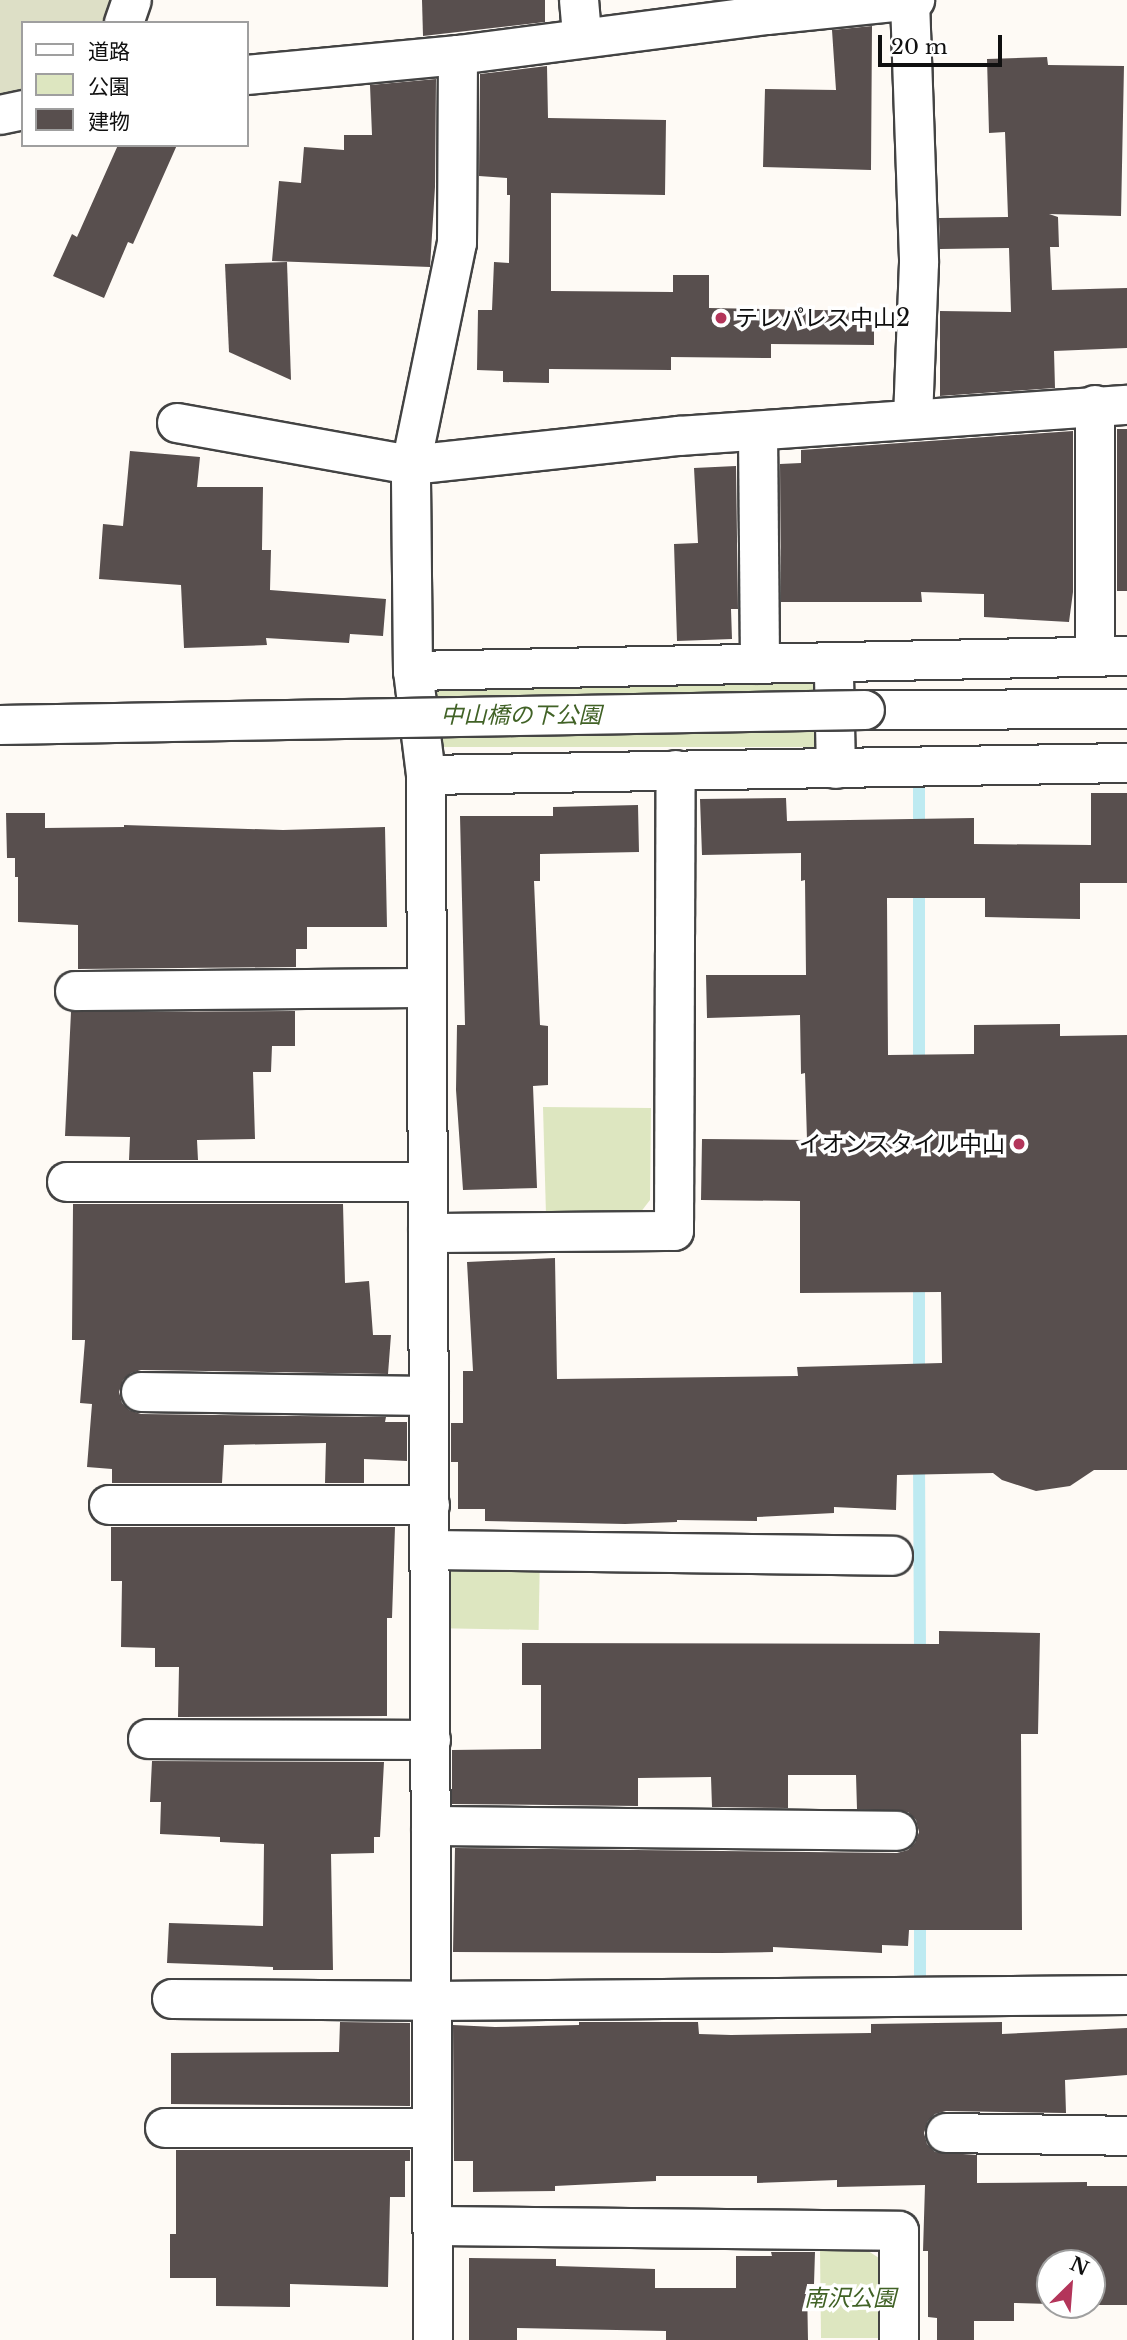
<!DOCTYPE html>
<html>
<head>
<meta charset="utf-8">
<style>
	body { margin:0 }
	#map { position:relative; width:1127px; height:2340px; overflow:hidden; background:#fefaf5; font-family:"Libre Baskerville","Noto Sans JP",serif }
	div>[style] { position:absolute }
	.green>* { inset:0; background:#dde6c0; transform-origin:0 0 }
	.cemetery>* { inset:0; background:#dddfc6 }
	.stream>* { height:12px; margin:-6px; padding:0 6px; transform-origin:6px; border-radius:6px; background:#beeaf1 }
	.building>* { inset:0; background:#584f4e; transform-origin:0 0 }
	.roads { filter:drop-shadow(2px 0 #434343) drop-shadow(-2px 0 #434343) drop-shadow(0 2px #434343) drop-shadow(0 -2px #434343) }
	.minor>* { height:38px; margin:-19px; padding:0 19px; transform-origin:19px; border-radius:19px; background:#fff }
	.bridges { filter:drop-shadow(2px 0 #434343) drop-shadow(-2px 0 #434343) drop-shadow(0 2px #434343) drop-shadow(0 -2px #434343) }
	.minor-bridge>* { height:38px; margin:-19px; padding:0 19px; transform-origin:19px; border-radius:19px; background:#fff }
	.dots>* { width:19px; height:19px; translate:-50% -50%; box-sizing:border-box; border:4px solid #fff; border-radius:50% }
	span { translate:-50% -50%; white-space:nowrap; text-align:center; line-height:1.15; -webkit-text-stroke:7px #fff; paint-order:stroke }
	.poi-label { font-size:23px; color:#101010 }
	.left { translate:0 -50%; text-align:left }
	.right { translate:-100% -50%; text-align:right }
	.park-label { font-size:23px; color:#416226; font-style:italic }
	.legend { position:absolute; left:21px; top:21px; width:228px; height:126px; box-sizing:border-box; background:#fff; border:2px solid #9f9f9f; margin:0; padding:9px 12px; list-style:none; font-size:21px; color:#101010 }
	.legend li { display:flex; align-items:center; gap:14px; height:35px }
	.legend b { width:35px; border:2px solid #9f9f9f }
	.north { position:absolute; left:1036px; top:2249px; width:70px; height:70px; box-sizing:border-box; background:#fff; border:2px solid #9f9f9f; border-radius:50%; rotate:25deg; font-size:19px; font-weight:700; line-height:28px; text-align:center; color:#101010 }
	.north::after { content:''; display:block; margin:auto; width:24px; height:32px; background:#b3355a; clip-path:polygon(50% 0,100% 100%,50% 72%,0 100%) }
	.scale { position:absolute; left:878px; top:35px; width:124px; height:32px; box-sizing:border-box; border:4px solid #101010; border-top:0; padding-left:9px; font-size:21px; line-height:24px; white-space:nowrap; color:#101010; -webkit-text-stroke:5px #fff; paint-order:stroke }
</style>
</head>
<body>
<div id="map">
	<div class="green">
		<div style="left:830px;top:672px;width:75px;height:410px;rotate:90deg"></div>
		<div style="clip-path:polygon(543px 1107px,651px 1108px,650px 1200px,640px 1213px,546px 1215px)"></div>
		<div style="left:430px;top:1550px;width:110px;height:78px;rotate:1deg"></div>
		<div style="clip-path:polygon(820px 2248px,865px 2249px,879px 2258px,880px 2338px,821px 2338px)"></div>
	</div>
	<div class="cemetery">
		<div style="clip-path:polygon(0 0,113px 0,104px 23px,23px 23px,23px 93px,0 97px)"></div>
	</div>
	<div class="stream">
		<div style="left:919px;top:771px;width:63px;rotate:90deg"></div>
		<div style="left:919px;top:883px;width:189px;rotate:90deg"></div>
		<div style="left:919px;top:1275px;width:105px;rotate:90deg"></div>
		<div style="left:919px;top:1461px;width:199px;rotate:89.7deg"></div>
		<div style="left:920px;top:1916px;width:64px;rotate:90deg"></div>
	</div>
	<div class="building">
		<div style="clip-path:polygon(422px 0,545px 0,545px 22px,423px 36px)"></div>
		<div style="clip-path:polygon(872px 26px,871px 170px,763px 167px,765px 89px,836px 90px,832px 30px)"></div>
		<div style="clip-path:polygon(1047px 57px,1048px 65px,1124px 66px,1121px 216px,1049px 214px,1058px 217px,1059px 247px,1050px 247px,1052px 290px,1127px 288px,1127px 348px,1054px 351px,1055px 388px,940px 396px,940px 311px,1011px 312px,1009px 248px,940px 249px,939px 218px,1008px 217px,1005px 132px,989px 133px,987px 59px)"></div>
		<div style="clip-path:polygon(547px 66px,548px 118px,666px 120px,665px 195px,551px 193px,551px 291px,673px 292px,673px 275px,709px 275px,709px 308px,874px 311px,874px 345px,771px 344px,771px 358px,671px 357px,671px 370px,549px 369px,549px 383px,503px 382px,503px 371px,477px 370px,478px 310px,492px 310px,494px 262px,509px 263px,510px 195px,507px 195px,507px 178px,479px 176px,480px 74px)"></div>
		<div style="clip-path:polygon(436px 79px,435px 187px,430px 267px,272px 261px,279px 181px,301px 183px,304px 147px,344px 150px,344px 135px,372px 135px,370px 85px)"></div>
		<div style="clip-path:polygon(118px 145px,177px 145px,133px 244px,128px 242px,104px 298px,53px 276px,72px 234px,77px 237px)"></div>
		<div style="clip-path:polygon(287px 262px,291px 380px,229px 352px,225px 264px)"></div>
		<div style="left:1117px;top:429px;width:10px;height:162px"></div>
		<div style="clip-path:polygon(1073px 431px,1073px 592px,1069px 622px,984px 617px,984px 594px,921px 592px,922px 602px,781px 602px,780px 464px,801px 463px,801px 450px)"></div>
		<div style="clip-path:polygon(130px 451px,200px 457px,197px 487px,263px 487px,262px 550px,271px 550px,270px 590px,386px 599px,383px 636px,350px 634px,349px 643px,266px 638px,267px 645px,184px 648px,181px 585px,99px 579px,103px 524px,123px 526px)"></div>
		<div style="clip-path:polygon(736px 466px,738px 609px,731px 609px,732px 639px,677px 641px,674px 544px,698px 543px,694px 468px)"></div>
		<div style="clip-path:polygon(1091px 793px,1127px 793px,1127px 883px,1080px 883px,1080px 919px,985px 917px,985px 898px,887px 898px,888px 1055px,974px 1054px,974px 1025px,1060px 1024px,1060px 1036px,1127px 1035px,1127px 1470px,1094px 1470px,1070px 1486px,1036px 1491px,1002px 1480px,993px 1473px,897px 1475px,896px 1510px,834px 1507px,834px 1513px,757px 1517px,757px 1521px,677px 1520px,677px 1522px,625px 1524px,485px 1521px,485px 1509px,458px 1509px,458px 1462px,451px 1462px,451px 1423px,463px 1423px,463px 1371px,473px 1371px,467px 1262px,555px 1258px,557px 1379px,798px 1376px,797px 1367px,942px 1363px,941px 1292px,800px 1293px,800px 1201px,701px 1200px,702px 1139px,807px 1140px,805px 1073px,801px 1074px,800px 1015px,707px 1018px,706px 975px,806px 975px,805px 880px,801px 881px,801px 853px,702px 855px,700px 799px,786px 798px,787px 821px,974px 818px,974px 844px,1091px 845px)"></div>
		<div style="clip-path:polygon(638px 805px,639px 852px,540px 854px,540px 881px,534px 881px,540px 1025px,548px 1026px,548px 1085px,533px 1086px,537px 1188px,463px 1190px,456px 1090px,457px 1025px,465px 1025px,460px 816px,553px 816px,553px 807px)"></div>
		<div style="clip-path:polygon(6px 813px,45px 813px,45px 828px,124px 827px,124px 825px,283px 830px,385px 827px,387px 927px,307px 927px,307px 949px,296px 949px,296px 967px,78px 969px,78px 925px,18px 922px,18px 877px,15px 877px,15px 858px,7px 858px)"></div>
		<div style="clip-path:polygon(295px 1011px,295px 1046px,272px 1046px,271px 1072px,253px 1072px,255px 1139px,197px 1140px,198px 1160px,129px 1160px,130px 1137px,65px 1136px,71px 1012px)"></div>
		<div style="clip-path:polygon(73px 1204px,343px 1204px,345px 1283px,369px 1281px,373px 1335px,391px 1335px,388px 1374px,141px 1370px,131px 1373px,123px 1380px,119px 1392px,122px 1403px,129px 1410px,141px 1414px,386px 1417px,385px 1422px,407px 1422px,407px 1461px,364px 1459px,364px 1483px,325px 1483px,326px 1443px,224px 1445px,222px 1483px,112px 1483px,112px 1469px,87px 1467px,92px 1404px,80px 1403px,85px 1340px,72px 1340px)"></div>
		<div style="clip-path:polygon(111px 1527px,395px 1527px,392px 1618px,387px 1618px,387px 1716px,178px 1717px,179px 1667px,155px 1667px,155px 1648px,121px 1647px,122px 1581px,111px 1581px)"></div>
		<div style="clip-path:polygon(939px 1631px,1040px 1633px,1038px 1734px,1021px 1734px,1022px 1930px,909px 1930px,908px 1946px,882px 1945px,882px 1953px,773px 1947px,773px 1952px,721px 1953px,453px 1952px,455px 1848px,897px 1853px,908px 1850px,915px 1843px,919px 1832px,916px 1820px,908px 1812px,857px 1809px,856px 1775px,788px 1775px,788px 1808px,712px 1807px,711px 1777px,638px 1778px,638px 1806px,452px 1804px,452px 1750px,541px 1749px,541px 1685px,522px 1685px,522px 1643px,939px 1644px)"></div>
		<div style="clip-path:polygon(152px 1761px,384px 1762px,380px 1837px,374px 1837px,374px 1853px,331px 1854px,333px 1970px,273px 1970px,273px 1967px,167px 1963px,169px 1923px,263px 1926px,264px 1844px,220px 1842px,220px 1837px,160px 1834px,161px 1802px,150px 1802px)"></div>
		<div style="clip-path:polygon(340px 2022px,410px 2023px,410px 2106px,171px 2104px,171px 2053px,339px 2052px)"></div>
		<div style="clip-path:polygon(579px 2022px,698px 2022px,699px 2034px,731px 2035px,871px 2033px,871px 2024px,1002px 2022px,1002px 2034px,1127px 2028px,1127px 2075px,1065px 2080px,1066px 2113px,946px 2111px,935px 2114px,928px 2121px,924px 2133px,927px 2144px,935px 2152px,977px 2155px,977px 2183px,1087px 2182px,1087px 2186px,1127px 2186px,1127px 2305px,1092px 2305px,1092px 2263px,1050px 2263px,1050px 2304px,1014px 2303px,1014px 2321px,974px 2321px,974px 2340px,937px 2340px,937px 2318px,928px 2317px,928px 2251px,923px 2251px,925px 2185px,837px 2187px,837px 2180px,757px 2183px,757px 2176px,656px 2176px,656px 2181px,555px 2186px,555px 2191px,473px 2192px,473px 2161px,454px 2161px,453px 2025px,495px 2027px,579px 2025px)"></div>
		<div style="clip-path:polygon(176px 2150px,410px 2150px,410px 2161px,405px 2161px,405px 2197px,390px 2197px,388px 2287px,290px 2284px,290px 2307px,216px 2306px,216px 2278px,170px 2278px,170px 2234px,176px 2234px)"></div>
		<div style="clip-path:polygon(771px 2252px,815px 2252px,814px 2284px,807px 2284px,808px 2340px,666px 2340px,666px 2331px,517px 2328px,517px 2340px,469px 2340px,469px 2258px,556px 2259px,556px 2266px,655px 2269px,655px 2288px,736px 2288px,736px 2256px,772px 2256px)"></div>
	</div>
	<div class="roads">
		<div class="minor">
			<div style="left:579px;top:0;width:38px;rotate:85deg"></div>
			<div style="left:910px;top:1px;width:262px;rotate:88deg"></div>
			<div style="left:919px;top:263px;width:154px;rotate:92.2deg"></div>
			<div style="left:124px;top:23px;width:24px;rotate:-71deg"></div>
			<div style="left:247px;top:75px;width:212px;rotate:-5.4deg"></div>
			<div style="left:458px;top:55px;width:312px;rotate:-7.4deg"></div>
			<div style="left:767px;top:15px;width:149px;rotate:-5.8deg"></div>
			<div style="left:0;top:115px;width:24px;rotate:-12deg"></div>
			<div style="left:177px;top:423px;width:238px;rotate:10.2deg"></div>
			<div style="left:411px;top:465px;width:271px;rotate:-6.2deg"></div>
			<div style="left:680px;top:436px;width:448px;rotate:-4deg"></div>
			<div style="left:758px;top:431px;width:233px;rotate:89.5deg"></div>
			<div style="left:1095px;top:656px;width:251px;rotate:-90deg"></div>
			<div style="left:413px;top:671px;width:714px;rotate:-1.2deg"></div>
			<div style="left:834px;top:676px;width:93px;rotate:88.8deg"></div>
			<div style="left:865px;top:710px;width:262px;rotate:-0.2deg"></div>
			<div style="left:426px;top:775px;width:701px;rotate:-0.98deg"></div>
			<div style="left:75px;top:991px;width:352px;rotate:-0.5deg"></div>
			<div style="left:67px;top:1182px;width:361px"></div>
			<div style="left:428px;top:1233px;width:246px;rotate:-0.5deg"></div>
			<div style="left:674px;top:1231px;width:461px;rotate:-89.8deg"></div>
			<div style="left:141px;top:1392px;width:288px;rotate:0.8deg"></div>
			<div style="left:109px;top:1505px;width:321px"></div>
			<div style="left:430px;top:1550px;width:463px;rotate:0.7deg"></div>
			<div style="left:148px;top:1739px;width:283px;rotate:0.2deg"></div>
			<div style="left:431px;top:1826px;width:466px;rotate:0.6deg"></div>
			<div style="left:172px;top:1999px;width:260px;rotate:0.4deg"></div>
			<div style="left:432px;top:2001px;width:695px;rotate:-0.49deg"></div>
			<div style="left:165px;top:2128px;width:267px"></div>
			<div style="left:946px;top:2133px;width:181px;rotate:0.9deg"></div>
			<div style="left:433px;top:2226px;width:466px;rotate:0.6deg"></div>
			<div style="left:899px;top:2231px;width:109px;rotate:90deg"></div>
			<div style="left:433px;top:2340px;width:1565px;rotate:-90.26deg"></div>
			<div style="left:426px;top:775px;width:105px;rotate:-97.1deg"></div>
			<div style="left:413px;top:671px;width:206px;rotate:-90.6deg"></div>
			<div style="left:411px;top:465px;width:227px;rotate:-78.3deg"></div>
			<div style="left:457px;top:243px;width:188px;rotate:-89.7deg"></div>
		</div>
	</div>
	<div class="bridges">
		<div class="minor-bridge">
			<div style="left:0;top:725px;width:865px;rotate:-0.99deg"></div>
		</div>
	</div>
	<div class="dots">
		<div style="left:721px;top:318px;background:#b3355a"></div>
		<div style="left:1019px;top:1144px;background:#b3355a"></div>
	</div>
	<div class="poi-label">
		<span class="left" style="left:735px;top:318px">テレパレス中山2</span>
		<span class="right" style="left:1005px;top:1144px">イオンスタイル中山</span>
	</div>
	<div class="park-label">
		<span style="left:521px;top:715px">中山橋の下公園</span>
		<span style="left:850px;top:2298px">南沢公園</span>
	</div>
	<ul class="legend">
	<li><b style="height:9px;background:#fff"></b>道路</li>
	<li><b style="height:19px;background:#dde6c0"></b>公園</li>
	<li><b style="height:19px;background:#584f4e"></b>建物</li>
	</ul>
	<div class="north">N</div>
	<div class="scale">20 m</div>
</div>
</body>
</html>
